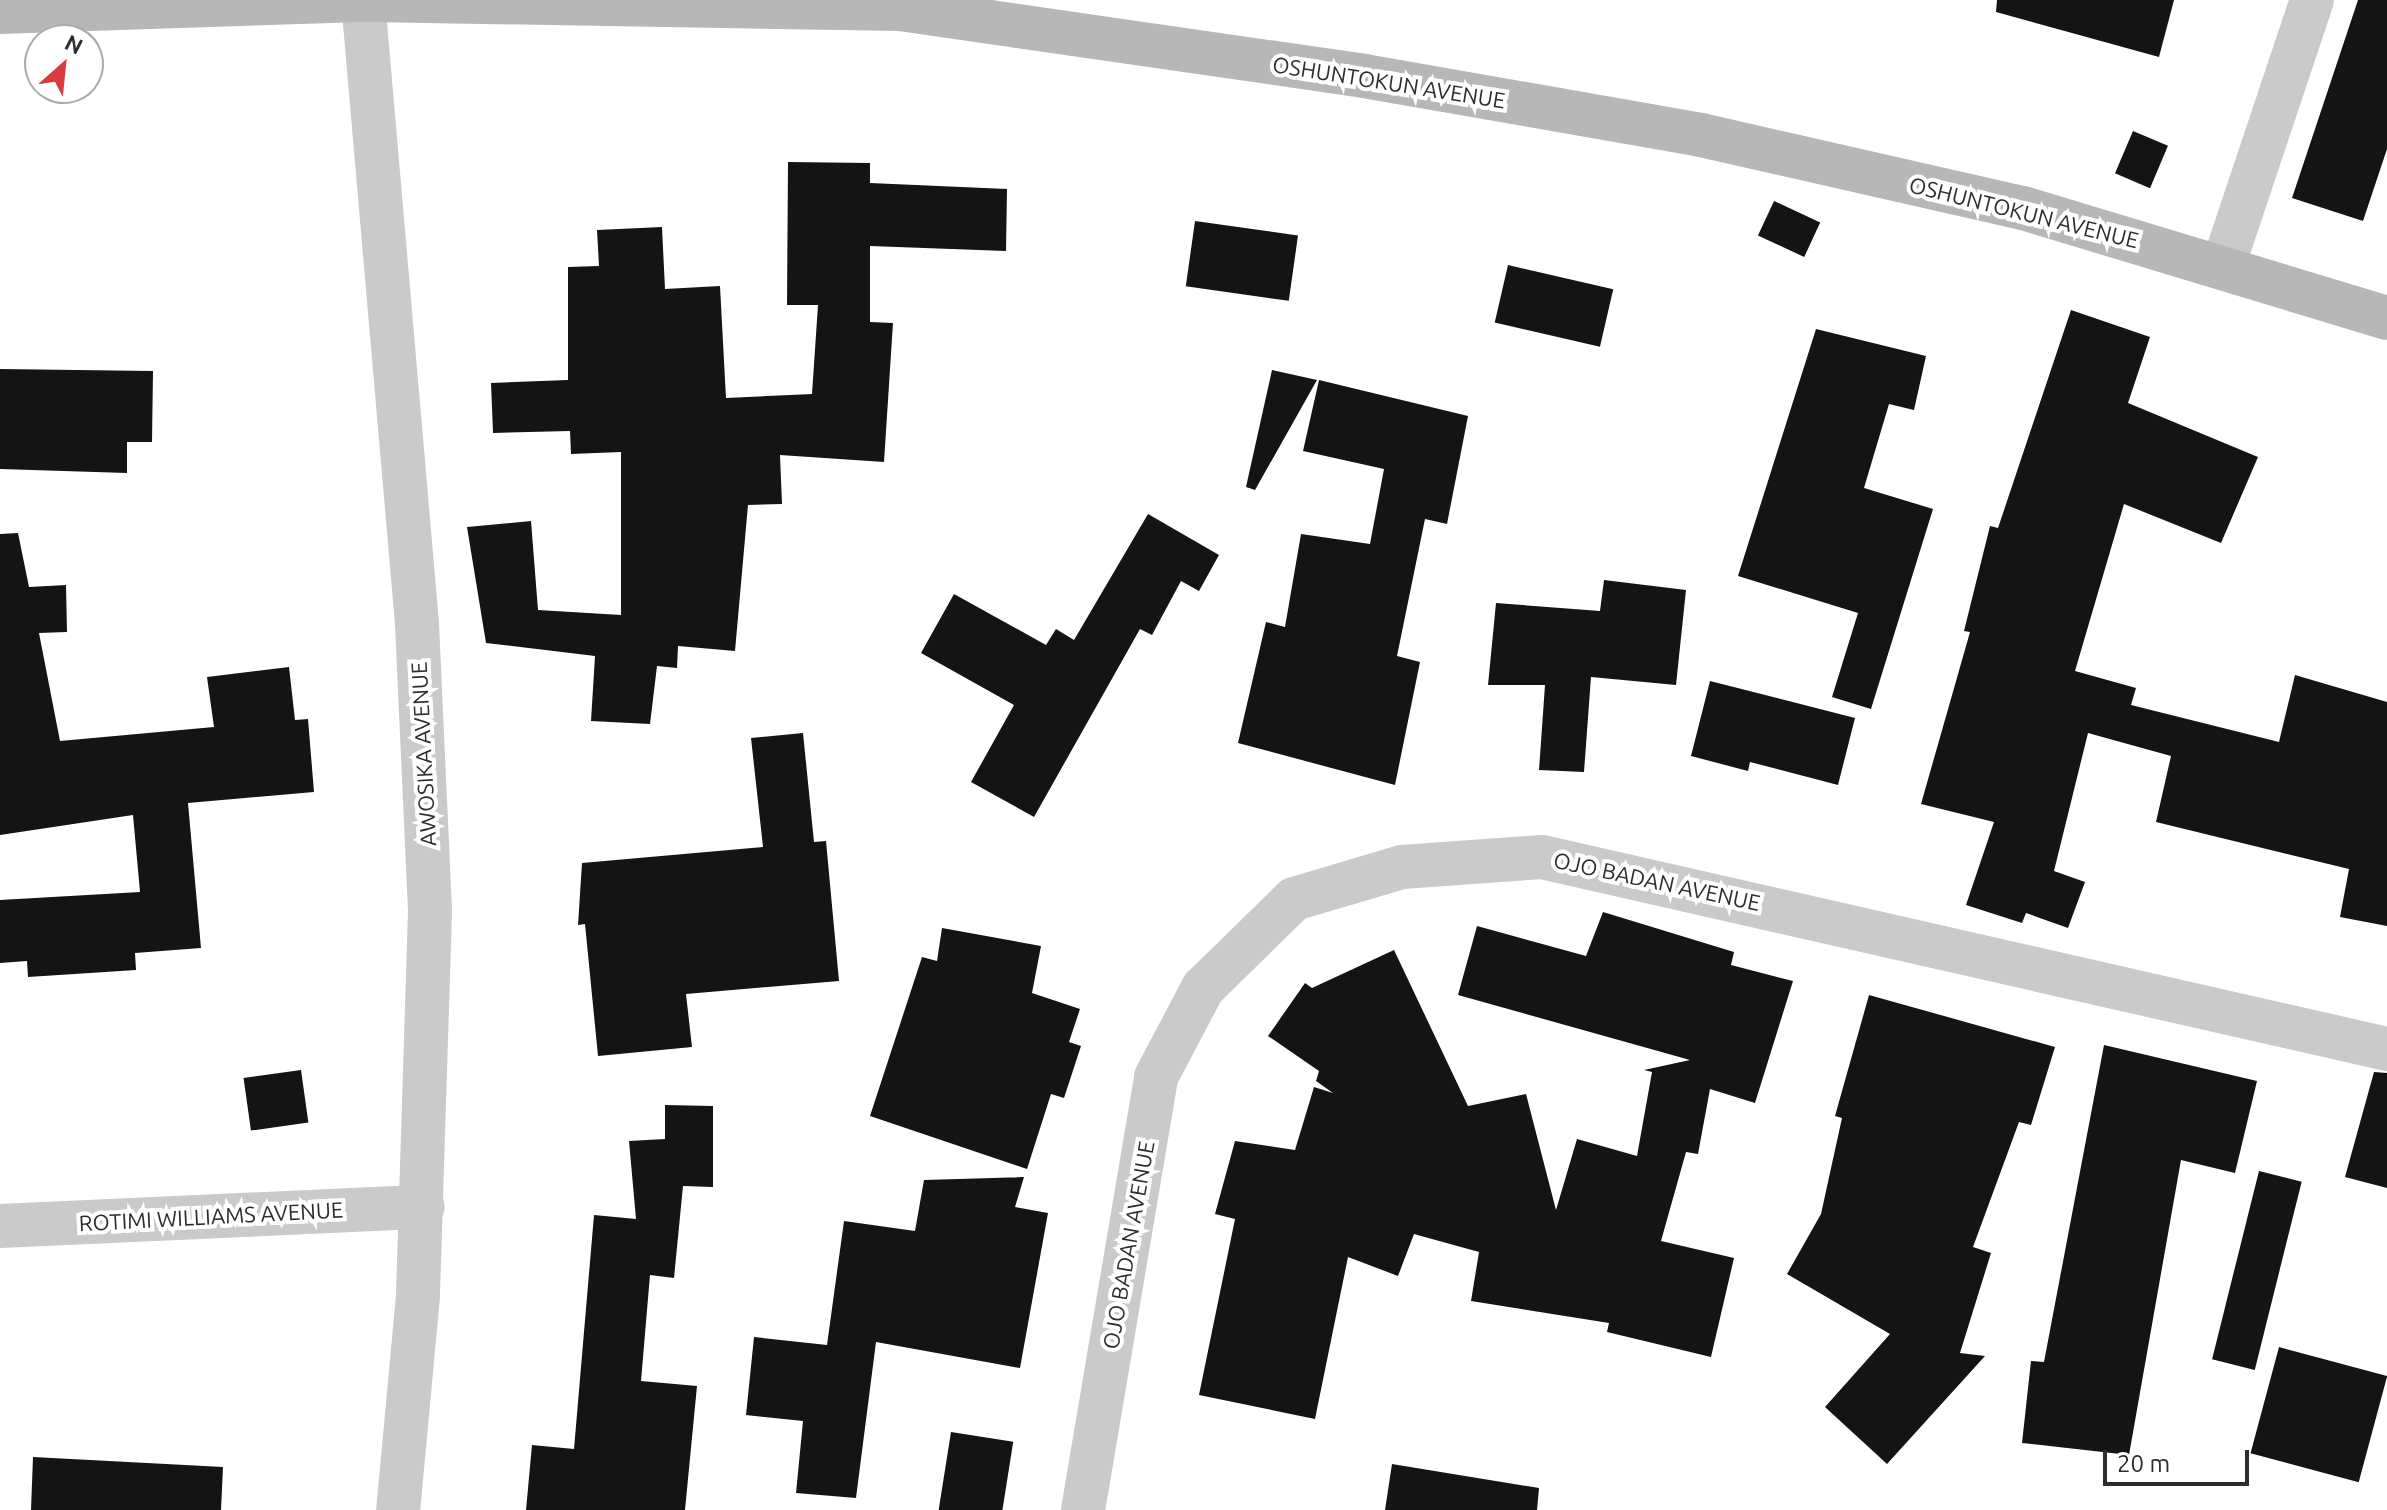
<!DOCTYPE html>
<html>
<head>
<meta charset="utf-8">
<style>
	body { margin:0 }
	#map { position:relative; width:2387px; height:1510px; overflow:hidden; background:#fff; font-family:Ubuntu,sans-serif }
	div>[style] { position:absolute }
	.building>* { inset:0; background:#141414; transform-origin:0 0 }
	.minor>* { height:44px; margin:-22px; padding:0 22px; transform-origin:22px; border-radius:22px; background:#cacaca }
	.tertiary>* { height:44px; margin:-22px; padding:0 22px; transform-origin:22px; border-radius:22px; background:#cacaca }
	.secondary>* { height:44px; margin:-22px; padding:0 22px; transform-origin:22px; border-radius:22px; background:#b7b7b7 }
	span { translate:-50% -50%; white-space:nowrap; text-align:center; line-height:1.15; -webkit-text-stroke:8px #fff; paint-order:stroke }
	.street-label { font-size:22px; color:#2d2d2d }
	.north { position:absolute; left:24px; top:24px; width:80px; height:80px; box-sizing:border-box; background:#fff; border:2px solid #ababab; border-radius:50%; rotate:27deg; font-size:22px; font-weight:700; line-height:32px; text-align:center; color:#2d2d2d }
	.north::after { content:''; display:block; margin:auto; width:28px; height:36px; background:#d83c3e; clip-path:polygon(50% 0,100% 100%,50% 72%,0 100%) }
	.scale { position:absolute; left:2103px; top:1450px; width:146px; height:36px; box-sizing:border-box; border:4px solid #2d2d2d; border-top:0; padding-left:10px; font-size:24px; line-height:28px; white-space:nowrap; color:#2d2d2d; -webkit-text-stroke:6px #fff; paint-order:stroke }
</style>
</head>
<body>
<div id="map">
	<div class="building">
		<div style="clip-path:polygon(1997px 0,2174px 0,2159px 57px,1996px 12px)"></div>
		<div style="clip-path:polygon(2358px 0,2387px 0,2387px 149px,2363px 221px,2292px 198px)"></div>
		<div style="left:2133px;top:131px;width:38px;height:46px;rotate:23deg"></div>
		<div style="clip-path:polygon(788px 162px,870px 163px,870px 183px,1007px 189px,1006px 251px,870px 246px,870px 322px,893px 323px,884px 462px,780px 455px,782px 504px,748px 505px,735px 651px,678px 646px,677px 668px,657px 666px,650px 724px,591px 721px,595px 656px,486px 643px,467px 527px,531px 521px,538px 610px,621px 615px,621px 452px,571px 454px,570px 431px,493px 433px,491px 383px,568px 380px,568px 267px,599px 266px,597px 230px,662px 227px,665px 289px,720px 286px,726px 398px,812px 394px,818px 305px,787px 305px)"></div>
		<div style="left:1774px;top:201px;width:51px;height:38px;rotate:25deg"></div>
		<div style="left:1195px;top:221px;width:104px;height:66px;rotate:8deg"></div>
		<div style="left:1508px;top:265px;width:108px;height:59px;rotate:13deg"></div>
		<div style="clip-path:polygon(2071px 310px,2150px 337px,2128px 403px,2258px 457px,2221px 543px,2124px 504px,2075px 671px,2136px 688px,2131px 705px,2279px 742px,2295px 675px,2387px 702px,2387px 926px,2340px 917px,2349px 869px,2156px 822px,2171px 756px,2088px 733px,2054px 871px,2085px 882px,2068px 928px,2026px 913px,2022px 923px,1966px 905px,1994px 822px,1921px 804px,1970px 632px,1964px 631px,1990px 526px,1998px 528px)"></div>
		<div style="clip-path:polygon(1816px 329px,1926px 356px,1914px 410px,1889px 404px,1864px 488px,1933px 509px,1871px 709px,1832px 697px,1858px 613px,1738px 576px)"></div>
		<div style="clip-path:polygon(0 369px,153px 371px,152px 442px,127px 442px,127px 473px,0 469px)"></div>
		<div style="clip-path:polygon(1272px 370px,1317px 380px,1255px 490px,1246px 487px)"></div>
		<div style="clip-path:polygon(1319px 380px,1468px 416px,1447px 524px,1425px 519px,1397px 656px,1420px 662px,1395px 785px,1238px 743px,1266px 622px,1285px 627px,1301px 534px,1370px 544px,1384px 469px,1303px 451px)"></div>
		<div style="clip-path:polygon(1148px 514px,1219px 555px,1199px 591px,1181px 581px,1152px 635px,1140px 629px,1034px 817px,971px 782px,1014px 705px,921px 653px,954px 594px,1046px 645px,1056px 629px,1074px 640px)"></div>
		<div style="clip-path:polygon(18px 533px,29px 587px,66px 585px,67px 632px,39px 633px,60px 741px,214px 727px,207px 677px,289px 667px,295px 720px,308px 719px,314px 792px,188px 803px,201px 948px,135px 953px,136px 970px,28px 977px,27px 961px,0 963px,0 900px,140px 892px,133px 815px,0 835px,0 534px)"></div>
		<div style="clip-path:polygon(1604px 580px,1686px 590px,1676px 685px,1591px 677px,1584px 772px,1539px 770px,1545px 685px,1488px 685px,1496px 603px,1600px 611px)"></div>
		<div style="clip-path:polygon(1710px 681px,1855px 718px,1838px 785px,1750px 762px,1748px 771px,1691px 756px)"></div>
		<div style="clip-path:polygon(803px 733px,814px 842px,826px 841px,839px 981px,686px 994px,692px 1047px,598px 1056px,585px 924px,578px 925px,582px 863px,763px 847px,751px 738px)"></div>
		<div style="clip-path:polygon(1603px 912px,1734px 952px,1731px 965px,1793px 981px,1755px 1103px,1710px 1089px,1698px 1154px,1686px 1152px,1661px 1241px,1734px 1258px,1711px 1357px,1607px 1332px,1609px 1323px,1471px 1301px,1479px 1252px,1414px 1234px,1398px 1276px,1348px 1257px,1315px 1419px,1199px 1395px,1235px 1219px,1215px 1214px,1235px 1141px,1295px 1150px,1314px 1087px,1333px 1093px,1316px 1081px,1319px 1071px,1268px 1036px,1305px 983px,1312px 988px,1394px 950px,1468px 1106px,1526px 1094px,1556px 1210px,1577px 1139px,1637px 1156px,1652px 1072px,1644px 1070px,1690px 1060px,1458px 995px,1477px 926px,1586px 956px)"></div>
		<div style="clip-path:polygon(942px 928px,1041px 946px,1032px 993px,1080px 1009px,1069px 1042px,1081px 1046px,1064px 1098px,1051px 1094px,1027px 1169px,870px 1116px,922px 957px,937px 961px)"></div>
		<div style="clip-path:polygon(1869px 995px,2055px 1047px,2031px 1125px,2019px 1122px,1973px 1247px,1991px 1253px,1960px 1353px,1985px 1356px,1887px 1464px,1825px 1407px,1890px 1334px,1787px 1274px,1821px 1214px,1842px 1118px,1835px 1116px)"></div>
		<div style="clip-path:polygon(2104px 1045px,2257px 1081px,2235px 1173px,2181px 1160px,2129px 1455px,2022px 1443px,2031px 1361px,2044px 1362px)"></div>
		<div style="left:301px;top:1070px;width:53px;height:58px;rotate:82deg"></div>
		<div style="clip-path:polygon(2374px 1072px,2387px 1073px,2387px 1188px,2345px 1177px)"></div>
		<div style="clip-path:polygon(665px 1105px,713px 1106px,713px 1187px,683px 1186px,674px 1278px,650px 1275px,641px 1381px,697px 1386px,685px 1510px,526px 1510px,532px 1445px,574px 1449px,594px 1215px,636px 1219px,629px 1141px,665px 1139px)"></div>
		<div style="left:2259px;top:1171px;width:44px;height:194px;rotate:14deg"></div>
		<div style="clip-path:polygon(1024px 1177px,1015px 1207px,1048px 1213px,1020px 1368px,876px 1342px,856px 1498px,796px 1493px,803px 1421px,746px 1415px,754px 1337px,827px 1345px,844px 1221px,915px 1231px,924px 1180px)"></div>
		<div style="left:2279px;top:1347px;width:112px;height:110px;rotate:15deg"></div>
		<div style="left:951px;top:1432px;width:63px;height:79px;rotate:9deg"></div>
		<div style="clip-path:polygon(33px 1457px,223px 1467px,221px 1510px,31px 1510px)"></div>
		<div style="clip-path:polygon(1392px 1464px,1539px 1488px,1537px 1510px,1385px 1510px)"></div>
	</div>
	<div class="minor">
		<div style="left:2223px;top:266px;width:280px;rotate:-71.5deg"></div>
		<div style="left:0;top:1226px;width:423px;rotate:-2.6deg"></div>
		<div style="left:1083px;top:1510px;width:439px;rotate:-80.4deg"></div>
		<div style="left:1156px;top:1077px;width:101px;rotate:-62.2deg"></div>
		<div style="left:1203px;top:988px;width:127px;rotate:-44.4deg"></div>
		<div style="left:1294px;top:899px;width:113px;rotate:-16.5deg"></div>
		<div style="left:1402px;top:867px;width:140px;rotate:-4.1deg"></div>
		<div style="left:1542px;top:857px;width:867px;rotate:12.8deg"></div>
	</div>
	<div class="tertiary">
		<div style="left:363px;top:0;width:626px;rotate:85.05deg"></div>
		<div style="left:417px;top:624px;width:288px;rotate:87.4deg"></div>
		<div style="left:430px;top:912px;width:384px;rotate:91.8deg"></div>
		<div style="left:418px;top:1296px;width:215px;rotate:95.3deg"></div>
	</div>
	<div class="secondary">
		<div style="left:369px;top:0;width:531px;rotate:0.97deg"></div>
		<div style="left:900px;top:9px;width:469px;rotate:8.2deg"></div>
		<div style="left:1364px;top:76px;width:342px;rotate:9.9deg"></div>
		<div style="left:1701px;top:135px;width:330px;rotate:12.8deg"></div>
		<div style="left:2023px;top:208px;width:380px;rotate:16.8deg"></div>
		<div style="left:0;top:12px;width:360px;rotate:-1.9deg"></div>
	</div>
	<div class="street-label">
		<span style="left:1389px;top:82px;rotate:9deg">OSHUNTOKUN AVENUE</span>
		<span style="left:2024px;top:212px;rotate:14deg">OSHUNTOKUN AVENUE</span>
		<span style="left:423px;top:754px;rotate:-93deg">AWOSIKA AVENUE</span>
		<span style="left:1657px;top:881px;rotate:12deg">OJO BADAN AVENUE</span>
		<span style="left:211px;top:1216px;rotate:-3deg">ROTIMI WILLIAMS AVENUE</span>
		<span style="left:1128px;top:1245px;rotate:-80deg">OJO BADAN AVENUE</span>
	</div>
	<div class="north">N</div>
	<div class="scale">20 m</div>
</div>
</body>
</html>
